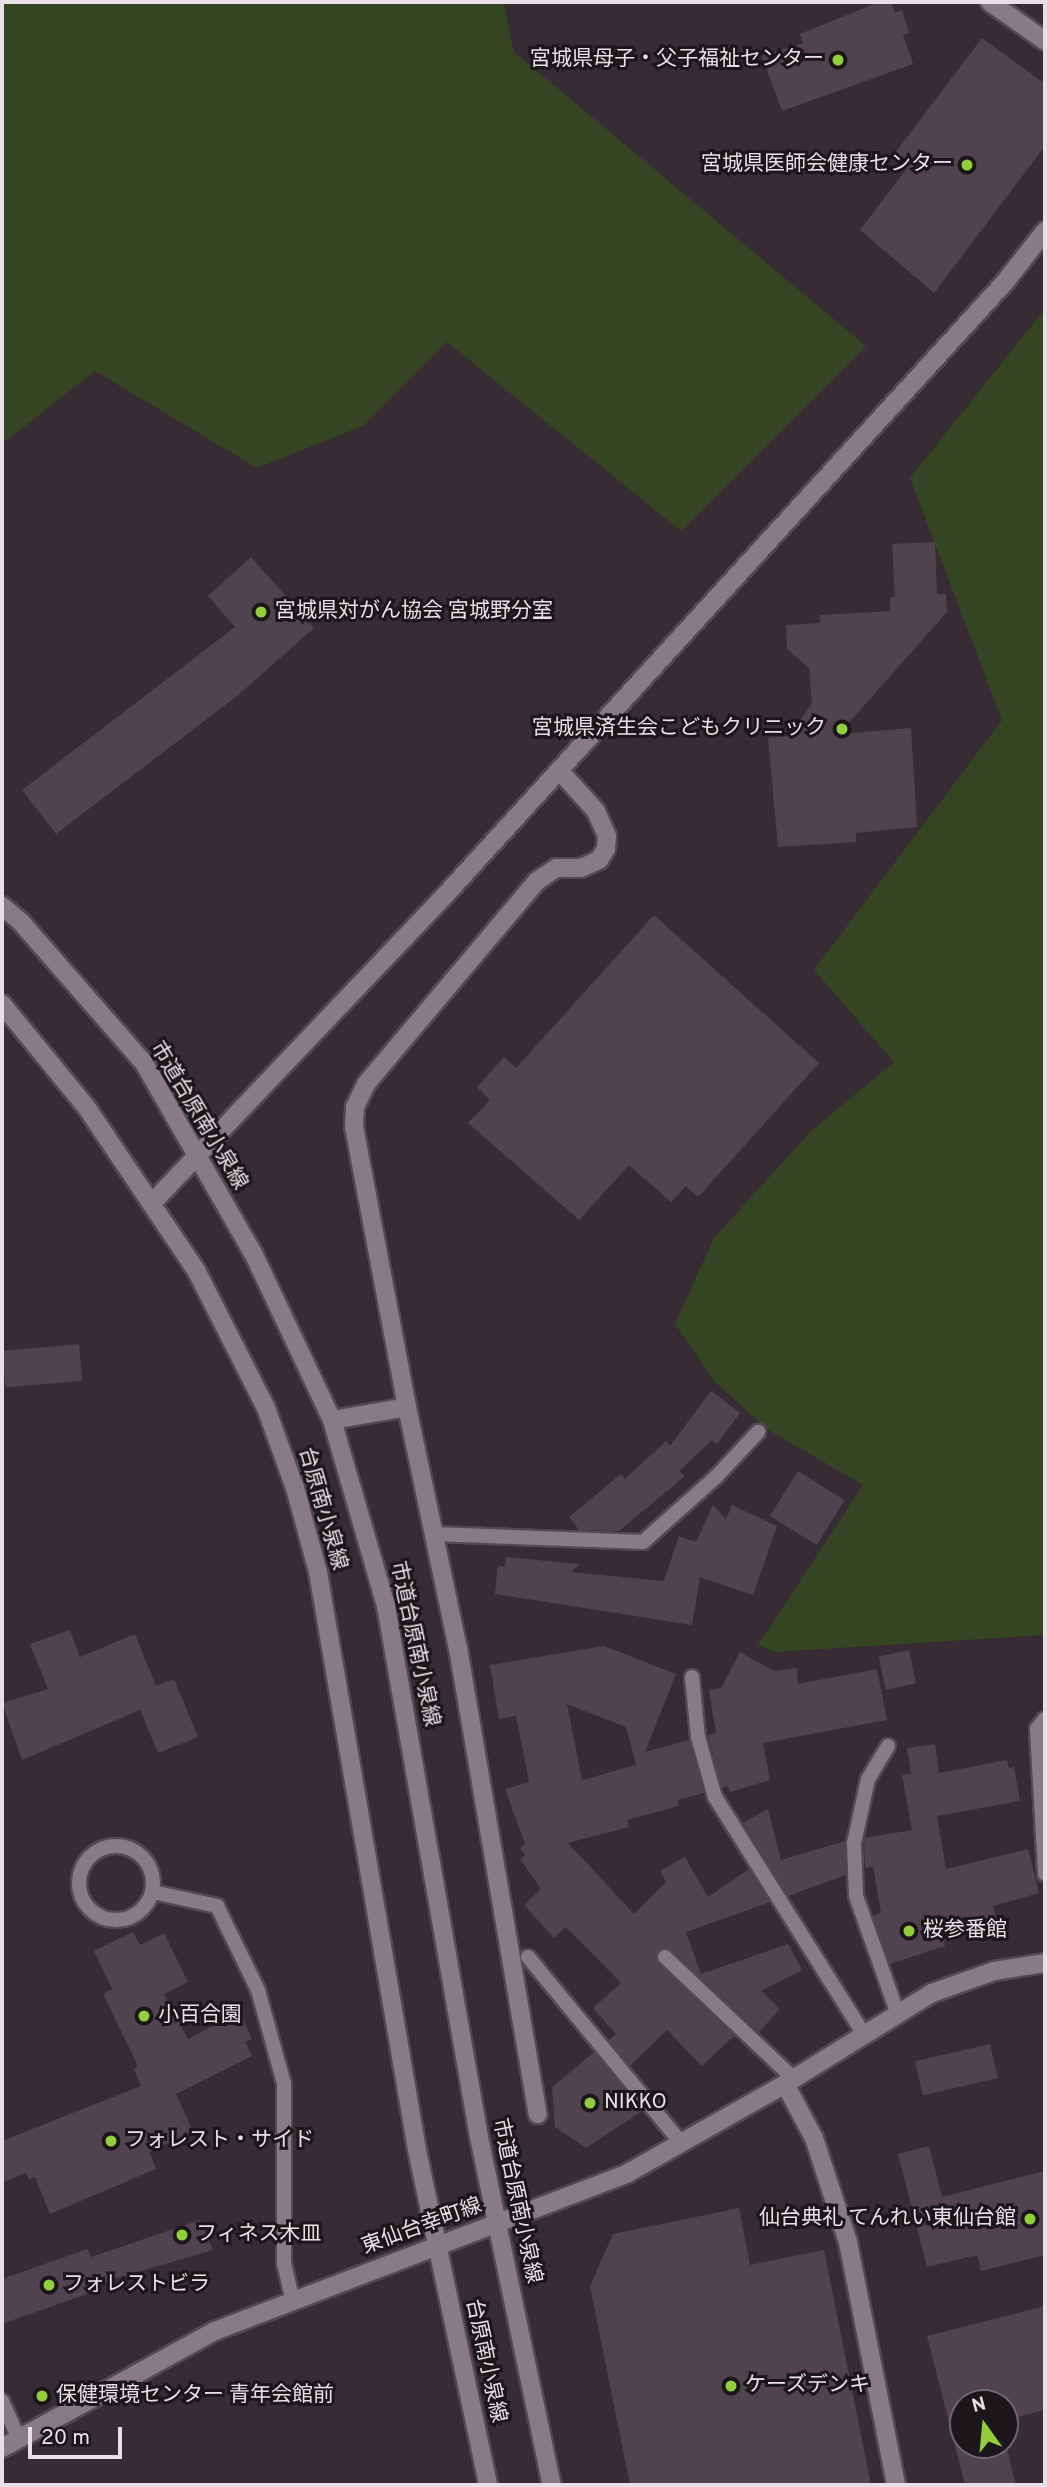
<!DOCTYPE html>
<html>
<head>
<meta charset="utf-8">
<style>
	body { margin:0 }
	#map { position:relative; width:1047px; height:2487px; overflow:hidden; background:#372b34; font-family:Overpass,"Noto Sans JP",sans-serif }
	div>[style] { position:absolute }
	.green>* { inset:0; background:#354422 }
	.building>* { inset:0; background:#50434d; transform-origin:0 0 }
	.roads { filter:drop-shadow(2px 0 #534951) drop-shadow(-2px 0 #534951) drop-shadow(0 2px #534951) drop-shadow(0 -2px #534951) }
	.service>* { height:14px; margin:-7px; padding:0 7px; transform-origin:7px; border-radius:7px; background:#897b85 }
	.service>.ring { margin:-7px; padding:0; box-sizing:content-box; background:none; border:14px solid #897b85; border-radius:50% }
	.minor>* { height:18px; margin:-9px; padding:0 9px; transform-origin:9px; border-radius:9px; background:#897b85 }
	.tertiary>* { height:18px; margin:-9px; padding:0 9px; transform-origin:9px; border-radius:9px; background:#897b85 }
	.dots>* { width:19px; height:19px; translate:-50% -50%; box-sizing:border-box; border:4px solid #1b161a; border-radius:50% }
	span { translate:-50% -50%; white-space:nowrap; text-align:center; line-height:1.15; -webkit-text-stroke:6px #1b161a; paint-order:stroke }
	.poi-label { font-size:21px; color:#e8e0e6 }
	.right { translate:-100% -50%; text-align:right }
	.left { translate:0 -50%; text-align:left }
	.street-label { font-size:21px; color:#e8e0e6 }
	.frame { position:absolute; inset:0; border:4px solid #e8e0e6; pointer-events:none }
	.north { position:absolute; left:949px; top:2389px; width:70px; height:70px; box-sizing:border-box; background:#1b161a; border:2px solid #6d676c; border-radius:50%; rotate:345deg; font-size:19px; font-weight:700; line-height:28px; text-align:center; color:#e8e0e6 }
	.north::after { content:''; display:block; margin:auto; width:24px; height:32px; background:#93cc3d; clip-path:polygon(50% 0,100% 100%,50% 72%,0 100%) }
	.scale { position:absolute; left:28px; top:2427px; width:94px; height:32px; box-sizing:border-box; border:4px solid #e8e0e6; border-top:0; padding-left:9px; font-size:21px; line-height:24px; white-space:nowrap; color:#e8e0e6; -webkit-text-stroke:5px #1b161a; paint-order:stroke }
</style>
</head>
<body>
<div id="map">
	<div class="green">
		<div style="clip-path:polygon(2px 2px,504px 2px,514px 52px,866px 346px,681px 531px,447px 342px,363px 426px,257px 468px,95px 371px,2px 444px)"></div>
		<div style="clip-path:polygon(1045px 309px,1045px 1635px,775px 1652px,758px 1645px,863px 1485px,767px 1429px,715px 1382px,675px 1324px,714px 1238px,812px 1130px,894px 1062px,814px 970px,1002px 720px,910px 478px)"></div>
	</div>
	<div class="building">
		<div style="clip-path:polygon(879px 2px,891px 2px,895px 13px,902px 10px,909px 33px,903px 35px,913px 64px,782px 111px,762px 56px,803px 43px,800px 34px)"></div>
		<div style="clip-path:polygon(982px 38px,1045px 84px,1045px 146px,934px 293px,860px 230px,907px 168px,892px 157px)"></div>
		<div style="clip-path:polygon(935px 542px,937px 594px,946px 594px,947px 612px,839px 734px,911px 728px,917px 827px,856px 833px,856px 842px,778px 847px,768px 738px,788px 736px,812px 704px,809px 668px,787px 649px,786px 625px,820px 623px,820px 615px,890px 611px,890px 597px,895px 597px,892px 544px)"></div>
		<div style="clip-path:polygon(251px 557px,314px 628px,237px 696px,56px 834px,22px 790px,235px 627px,208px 596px)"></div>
		<div style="clip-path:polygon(654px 915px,819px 1063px,698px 1197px,686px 1186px,671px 1202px,629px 1165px,579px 1220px,468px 1123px,490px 1100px,477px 1087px,504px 1057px,516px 1068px)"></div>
		<div style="left:79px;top:1344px;width:37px;height:77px;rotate:85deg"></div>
		<div style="clip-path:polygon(711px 1391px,740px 1413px,717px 1444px,712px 1440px,679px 1471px,685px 1476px,619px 1531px,579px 1530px,569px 1517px,621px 1474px,625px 1479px,666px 1441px,670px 1446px)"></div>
		<div style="left:798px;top:1471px;width:55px;height:53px;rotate:32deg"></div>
		<div style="clip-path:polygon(713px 1505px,726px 1519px,732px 1505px,777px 1526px,753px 1595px,700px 1577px,692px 1625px,495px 1594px,498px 1565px,505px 1567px,506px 1557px,580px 1564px,571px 1572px,664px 1581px,679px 1536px,696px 1542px)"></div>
		<div style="clip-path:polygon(70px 1630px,80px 1657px,135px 1634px,156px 1686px,174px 1679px,198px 1737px,158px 1753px,140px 1710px,22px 1760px,2px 1703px,48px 1689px,30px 1644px)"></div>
		<div style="clip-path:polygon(evenodd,604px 1646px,676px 1674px,645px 1752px,689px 1740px,704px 1793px,678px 1800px,679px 1806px,627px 1820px,629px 1827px,568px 1843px,634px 1914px,666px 1882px,660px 1871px,685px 1857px,708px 1897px,749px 1869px,770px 1902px,686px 1932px,701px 1974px,788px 1944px,802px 1970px,761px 1991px,780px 2009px,759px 2032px,672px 1950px,659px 1950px,658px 1964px,734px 2036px,702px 2066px,667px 2030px,630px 2066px,609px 2040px,616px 2034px,593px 2008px,621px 1983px,566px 1927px,554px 1938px,524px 1905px,541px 1889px,520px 1859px,525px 1855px,520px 1848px,525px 1844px,505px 1789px,529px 1782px,516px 1716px,499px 1719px,490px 1665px,604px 1646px,567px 1704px,626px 1727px,636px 1765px,582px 1780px,567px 1704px)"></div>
		<div style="left:909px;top:1650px;width:34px;height:31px;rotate:78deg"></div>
		<div style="clip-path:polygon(740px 1652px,774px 1671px,797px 1668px,798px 1684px,877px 1669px,887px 1720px,763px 1743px,770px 1780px,730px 1792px,728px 1786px,722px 1788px,708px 1735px,716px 1733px,709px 1690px,721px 1688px)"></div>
		<div style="clip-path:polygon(935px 1744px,939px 1773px,1007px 1760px,1009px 1768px,1014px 1767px,1020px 1801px,937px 1816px,946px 1869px,1028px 1849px,1039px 1893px,993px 1906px,998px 1924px,944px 1941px,945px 1946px,890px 1964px,873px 1916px,881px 1913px,873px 1866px,865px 1869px,864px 1844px,865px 1838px,912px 1830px,902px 1775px,911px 1774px,907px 1748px)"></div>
		<div style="clip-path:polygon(768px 1809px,781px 1860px,845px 1841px,846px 1875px,788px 1896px,743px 1823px)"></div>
		<div style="clip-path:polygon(133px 1932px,140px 1945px,164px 1933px,188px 1982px,164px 1994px,188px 2039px,240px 2012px,252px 2039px,245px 2042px,252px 2056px,176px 2094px,193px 2131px,149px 2152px,156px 2169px,50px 2214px,35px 2177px,29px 2180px,26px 2173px,2px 2183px,2px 2141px,141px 2086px,134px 2069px,138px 2066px,103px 1994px,112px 1989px,94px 1951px)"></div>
		<div style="left:990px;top:2044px;width:35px;height:77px;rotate:77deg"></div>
		<div style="clip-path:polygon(594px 2052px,642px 2111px,586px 2148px,555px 2127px,552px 2087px)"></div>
		<div style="clip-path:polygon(929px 2146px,942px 2197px,1045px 2171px,1045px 2255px,981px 2271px,977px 2255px,927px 2267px,898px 2154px)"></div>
		<div style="clip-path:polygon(739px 2208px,750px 2265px,824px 2250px,871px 2485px,630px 2485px,590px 2286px,613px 2234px)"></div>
		<div style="clip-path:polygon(200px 2220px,213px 2250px,96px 2284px,98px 2290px,2px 2324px,2px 2279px,87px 2249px,91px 2257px)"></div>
		<div style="clip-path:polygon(1045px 2306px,1045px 2410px,1005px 2420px,1005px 2403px,963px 2403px,963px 2445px,1005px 2445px,1005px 2441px,1016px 2485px,965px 2485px,927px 2336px)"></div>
	</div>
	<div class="roads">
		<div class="service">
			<div style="left:435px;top:1534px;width:208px;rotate:2.2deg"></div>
			<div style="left:643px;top:1542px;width:98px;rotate:-41.7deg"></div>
			<div style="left:716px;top:1477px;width:62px;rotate:-47deg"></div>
			<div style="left:692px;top:1677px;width:60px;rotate:84.3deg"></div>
			<div style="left:698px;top:1737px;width:62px;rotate:74.2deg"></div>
			<div style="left:715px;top:1797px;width:279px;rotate:57.9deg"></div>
			<div style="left:1045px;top:1719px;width:13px;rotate:129deg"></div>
			<div style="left:1037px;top:1729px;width:145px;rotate:86.8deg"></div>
			<div style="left:888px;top:1746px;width:39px;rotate:121deg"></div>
			<div style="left:868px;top:1779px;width:66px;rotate:102.3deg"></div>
			<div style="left:854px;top:1843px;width:53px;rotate:87.8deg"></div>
			<div style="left:856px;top:1896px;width:123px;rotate:70.5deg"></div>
			<div class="ring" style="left:79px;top:1846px;width:60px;height:60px"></div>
			<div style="left:153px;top:1892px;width:66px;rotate:12.3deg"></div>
			<div style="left:217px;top:1906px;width:93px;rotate:64deg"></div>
			<div style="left:258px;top:1990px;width:98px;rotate:74.5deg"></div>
			<div style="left:284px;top:2084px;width:179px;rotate:90deg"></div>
			<div style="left:284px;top:2263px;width:36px;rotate:77deg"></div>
			<div style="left:528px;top:1957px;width:242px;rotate:50.5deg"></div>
			<div style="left:665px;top:1957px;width:176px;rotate:43.4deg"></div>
			<div style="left:2px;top:2401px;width:42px;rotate:65.9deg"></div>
		</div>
		<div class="minor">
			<div style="left:990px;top:2px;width:67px;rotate:35.3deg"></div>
			<div style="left:407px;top:1407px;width:285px;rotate:-100.7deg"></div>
			<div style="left:354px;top:1127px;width:20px;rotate:-87deg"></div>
			<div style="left:355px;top:1107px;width:25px;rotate:-64deg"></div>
			<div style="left:366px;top:1084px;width:265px;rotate:-49.9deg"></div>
			<div style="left:537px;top:881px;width:23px;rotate:-34deg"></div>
			<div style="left:556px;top:868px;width:25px"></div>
			<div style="left:581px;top:868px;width:20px;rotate:-24deg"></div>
			<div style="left:599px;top:860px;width:13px;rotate:-58deg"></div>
			<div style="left:606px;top:849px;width:13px;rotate:-86deg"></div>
			<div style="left:607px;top:836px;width:27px;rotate:-114deg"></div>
			<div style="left:596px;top:811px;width:55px;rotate:-132.1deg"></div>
			<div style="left:332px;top:1420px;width:76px;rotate:-9.8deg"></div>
			<div style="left:407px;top:1407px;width:246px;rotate:78.1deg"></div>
			<div style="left:458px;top:1648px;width:473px;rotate:80.3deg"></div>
			<div style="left:785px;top:2084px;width:61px;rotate:61.8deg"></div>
			<div style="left:814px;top:2138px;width:109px;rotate:71.9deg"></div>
			<div style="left:848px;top:2242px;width:248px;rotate:78.8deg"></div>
		</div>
		<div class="tertiary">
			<div style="left:2px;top:906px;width:23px;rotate:40deg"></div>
			<div style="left:20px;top:921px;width:189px;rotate:48.9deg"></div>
			<div style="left:144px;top:1063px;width:221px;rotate:60.2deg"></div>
			<div style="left:254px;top:1255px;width:183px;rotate:64.7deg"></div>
			<div style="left:332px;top:1420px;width:194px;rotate:73.8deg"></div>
			<div style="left:386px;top:1606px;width:539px;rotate:80.07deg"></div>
			<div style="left:479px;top:2137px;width:356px;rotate:78.2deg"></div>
			<div style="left:2px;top:1004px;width:134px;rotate:50.7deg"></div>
			<div style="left:87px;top:1108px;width:197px;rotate:56.1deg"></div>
			<div style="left:197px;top:1272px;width:153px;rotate:63.1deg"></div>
			<div style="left:266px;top:1408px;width:85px;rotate:70.1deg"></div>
			<div style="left:295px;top:1488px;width:87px;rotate:74.7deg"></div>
			<div style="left:318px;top:1572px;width:586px;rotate:80.28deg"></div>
			<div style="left:417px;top:2150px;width:342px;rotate:78deg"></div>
			<div style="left:153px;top:1202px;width:428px;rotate:-46.4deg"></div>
			<div style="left:448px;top:892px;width:826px;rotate:-47.6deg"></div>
			<div style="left:1005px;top:282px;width:65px;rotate:-51.9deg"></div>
			<div style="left:2px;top:2448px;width:243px;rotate:-28.8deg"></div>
			<div style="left:215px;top:2331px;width:442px;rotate:-20.9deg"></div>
			<div style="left:628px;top:2173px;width:180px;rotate:-29.5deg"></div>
			<div style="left:785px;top:2084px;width:173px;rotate:-31.8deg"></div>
			<div style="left:932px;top:1993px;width:66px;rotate:-19.5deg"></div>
			<div style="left:994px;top:1971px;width:52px;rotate:-8.9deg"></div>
		</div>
	</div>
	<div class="dots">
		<div style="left:838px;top:60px;background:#93cc3d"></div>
		<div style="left:967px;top:165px;background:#93cc3d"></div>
		<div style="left:261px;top:612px;background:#93cc3d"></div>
		<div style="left:842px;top:729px;background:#93cc3d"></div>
		<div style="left:909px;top:1931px;background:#93cc3d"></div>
		<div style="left:144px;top:2016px;background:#93cc3d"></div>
		<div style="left:590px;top:2103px;background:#93cc3d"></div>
		<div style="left:111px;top:2141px;background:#93cc3d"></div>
		<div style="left:1030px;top:2219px;background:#93cc3d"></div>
		<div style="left:182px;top:2235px;background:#93cc3d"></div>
		<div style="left:49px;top:2285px;background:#93cc3d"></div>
		<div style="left:731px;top:2386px;background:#93cc3d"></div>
		<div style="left:42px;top:2396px;background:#93cc3d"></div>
	</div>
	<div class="poi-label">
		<span class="right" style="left:824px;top:60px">宮城県母子・父子福祉センター</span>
		<span class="right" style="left:953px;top:165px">宮城県医師会健康センター</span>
		<span class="left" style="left:275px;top:612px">宮城県対がん協会 宮城野分室</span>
		<span class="right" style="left:826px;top:729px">宮城県済生会こどもクリニック</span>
		<span class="left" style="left:923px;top:1931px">桜参番館</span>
		<span class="left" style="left:158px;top:2016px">小百合園</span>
		<span class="left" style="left:604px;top:2103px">NIKKO</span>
		<span class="left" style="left:125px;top:2141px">フォレスト・サイド</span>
		<span class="right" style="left:1016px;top:2219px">仙台典礼 てんれい東仙台館</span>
		<span class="left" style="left:196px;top:2235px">フィネス木皿</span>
		<span class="left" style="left:63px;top:2285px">フォレストビラ</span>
		<span class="left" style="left:745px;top:2386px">ケーズデンキ</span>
		<span class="left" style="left:56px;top:2396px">保健環境センター 青年会館前</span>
	</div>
	<div class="street-label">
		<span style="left:198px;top:1116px;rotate:59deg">市道台原南小泉線</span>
		<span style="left:322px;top:1509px;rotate:74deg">台原南小泉線</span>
		<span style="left:414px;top:1644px;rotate:78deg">市道台原南小泉線</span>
		<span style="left:516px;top:2201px;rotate:78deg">市道台原南小泉線</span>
		<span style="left:422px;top:2227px;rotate:-20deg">東仙台幸町線</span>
		<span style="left:485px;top:2361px;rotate:78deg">台原南小泉線</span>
	</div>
	<div class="frame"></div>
	<div class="north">N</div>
	<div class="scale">20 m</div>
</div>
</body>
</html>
